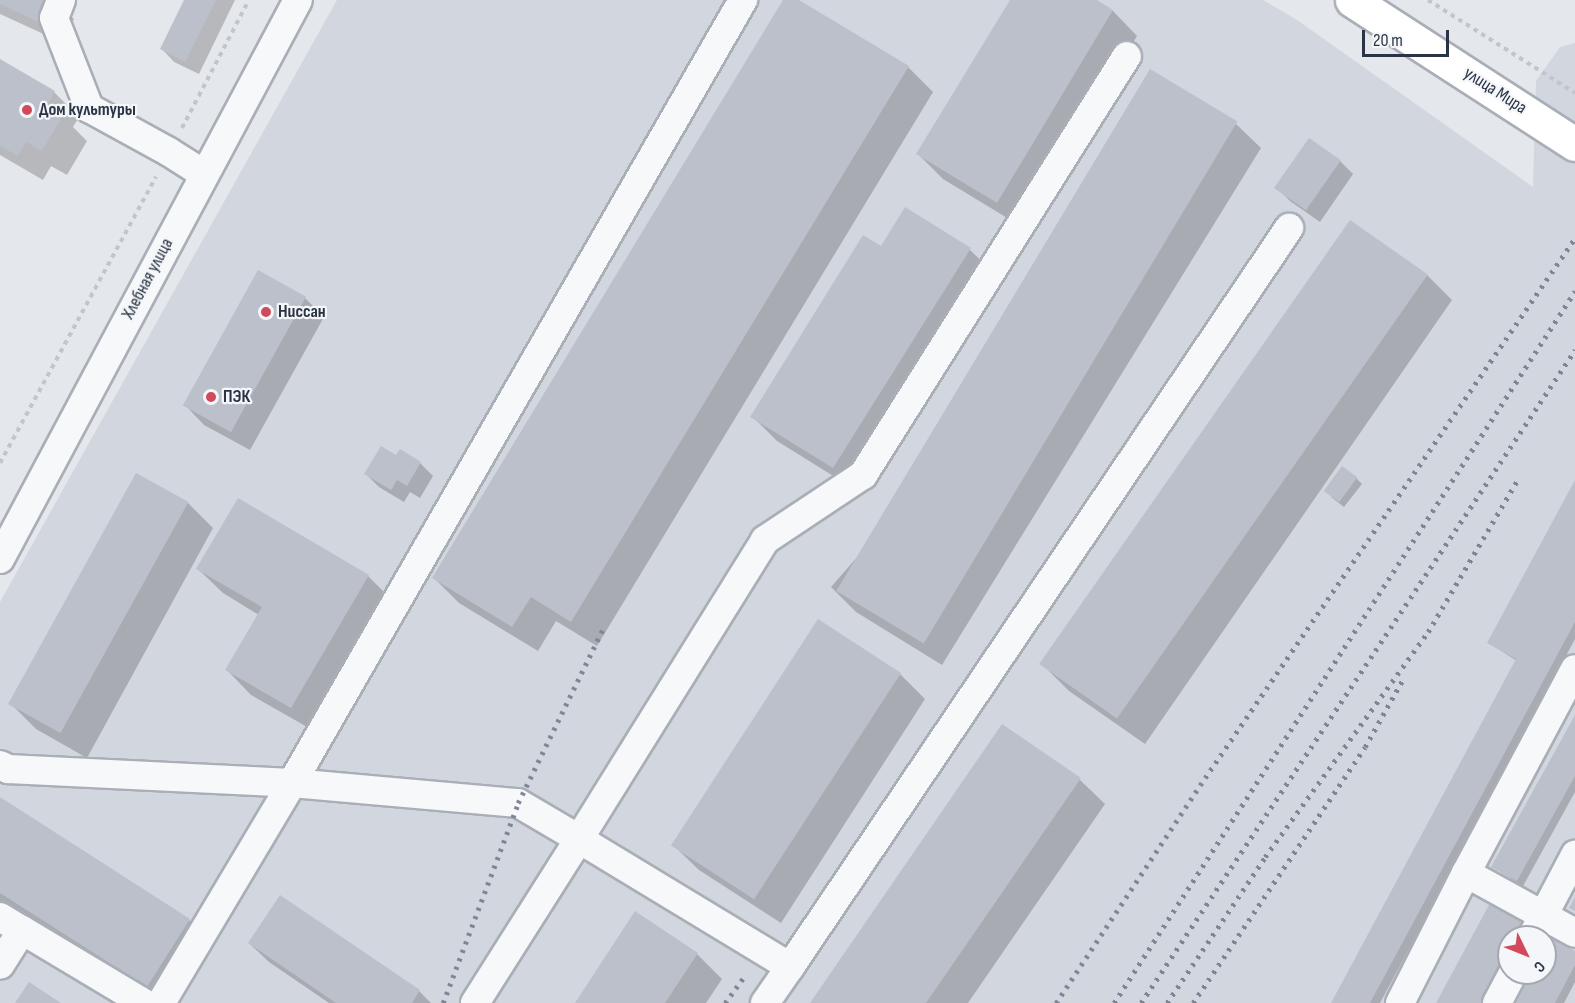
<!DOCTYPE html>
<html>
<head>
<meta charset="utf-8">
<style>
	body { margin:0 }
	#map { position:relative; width:1575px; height:1003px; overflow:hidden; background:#e4e7ec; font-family:"Sofia Sans Condensed",sans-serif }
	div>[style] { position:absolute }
	.built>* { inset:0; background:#d2d6de }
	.shadow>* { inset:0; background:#0003 }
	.building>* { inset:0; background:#bbc0ca; transform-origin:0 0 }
	.path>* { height:4px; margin-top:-2px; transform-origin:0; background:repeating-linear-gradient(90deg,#c2c5cb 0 4.5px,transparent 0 9px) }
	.roads { filter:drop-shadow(2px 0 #a9aeb7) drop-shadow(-2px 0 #a9aeb7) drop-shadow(0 2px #a9aeb7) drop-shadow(0 -2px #a9aeb7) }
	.minor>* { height:28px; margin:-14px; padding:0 14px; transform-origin:14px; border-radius:14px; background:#f7f8fa }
	.major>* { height:33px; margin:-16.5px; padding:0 16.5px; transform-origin:16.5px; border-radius:16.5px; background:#fff }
	.rail>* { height:4.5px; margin-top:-2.25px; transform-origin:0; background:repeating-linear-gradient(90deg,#7d8696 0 3px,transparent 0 9px) }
	.dots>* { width:16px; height:16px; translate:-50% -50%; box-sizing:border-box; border:3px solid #f4f6f9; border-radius:50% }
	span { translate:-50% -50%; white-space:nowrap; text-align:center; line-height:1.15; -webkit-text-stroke:4.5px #f4f6f9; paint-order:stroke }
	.street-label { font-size:18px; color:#2b3445 }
	.poi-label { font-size:18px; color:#2b3445; font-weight:700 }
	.left { translate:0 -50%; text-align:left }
	.north { position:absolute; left:1497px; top:925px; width:60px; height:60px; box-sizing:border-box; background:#f4f6f9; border:2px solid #a4a8b1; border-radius:50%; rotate:133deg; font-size:16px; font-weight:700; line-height:24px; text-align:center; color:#2b3445 }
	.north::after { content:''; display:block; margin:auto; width:21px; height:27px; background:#d1495b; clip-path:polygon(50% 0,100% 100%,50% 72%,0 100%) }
	.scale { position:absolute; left:1362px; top:30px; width:87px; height:27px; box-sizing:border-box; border:3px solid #2b3445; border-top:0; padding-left:8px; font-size:18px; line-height:21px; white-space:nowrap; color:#2b3445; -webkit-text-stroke:4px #f4f6f9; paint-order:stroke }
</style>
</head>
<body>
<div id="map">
	<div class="built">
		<div style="clip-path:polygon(evenodd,337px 0,1263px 0,1297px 20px,1533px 187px,1536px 81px,1560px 47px,1575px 43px,1575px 1003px,0 1003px,0 602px,337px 0,1509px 937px,1545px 937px,1545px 973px,1509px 973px,1509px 937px)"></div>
	</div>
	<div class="shadow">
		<div style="clip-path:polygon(0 0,54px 0,74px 19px,61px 42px,0 14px)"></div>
		<div style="clip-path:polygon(186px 0,235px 0,199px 74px,174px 62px,162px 49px)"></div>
		<div style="clip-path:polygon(785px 0,797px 0,908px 67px,933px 92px,597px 646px,556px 621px,538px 651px,459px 603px,434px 578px)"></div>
		<div style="clip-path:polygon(1012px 0,1094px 0,1113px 11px,1137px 36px,1022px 227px,943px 179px,918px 154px)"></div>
		<div style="clip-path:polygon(0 61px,54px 92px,79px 117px,73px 127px,87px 141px,67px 175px,51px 166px,43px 180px,0 155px)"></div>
		<div style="clip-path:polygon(1236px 124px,1261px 148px,942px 665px,856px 612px,831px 587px)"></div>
		<div style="clip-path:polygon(1340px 161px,1353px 174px,1320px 222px,1290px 201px,1277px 188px)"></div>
		<div style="clip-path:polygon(881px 249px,970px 250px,995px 274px,859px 492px,777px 441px,752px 416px)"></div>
		<div style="clip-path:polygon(1427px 275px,1452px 300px,1145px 744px,1069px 691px,1044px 666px)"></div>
		<div style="clip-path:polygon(305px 298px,324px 317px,250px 450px,204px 425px,185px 405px)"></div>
		<div style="clip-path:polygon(397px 457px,420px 463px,433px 476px,420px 498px,410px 492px,404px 502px,379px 487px,366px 474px)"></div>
		<div style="clip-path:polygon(1356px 478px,1362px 484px,1344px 507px,1331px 497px)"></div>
		<div style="clip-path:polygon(1575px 483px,1575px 639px,1380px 1003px,1333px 1003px,1517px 661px,1489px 643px)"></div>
		<div style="clip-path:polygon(188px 503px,213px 528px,87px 758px,36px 729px,11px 704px)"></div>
		<div style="clip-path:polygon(198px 569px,368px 576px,393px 601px,316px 732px,251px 695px,227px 670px,259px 615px,223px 593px)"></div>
		<div style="clip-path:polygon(900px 674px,925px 699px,781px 923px,699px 870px,674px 846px)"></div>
		<div style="clip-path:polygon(1575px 719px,1575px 792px,1523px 886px,1493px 867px)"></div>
		<div style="clip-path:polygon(1003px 726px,1080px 780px,1105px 804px,968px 1003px,812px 1003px)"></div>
		<div style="clip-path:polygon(0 799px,189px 920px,214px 945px,177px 1003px,160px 1003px,0 901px)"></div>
		<div style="clip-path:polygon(280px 897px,419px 991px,431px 1003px,329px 1003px,269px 962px,249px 943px)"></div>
		<div style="clip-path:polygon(1491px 905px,1527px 937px,1509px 937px,1509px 970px,1491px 1003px,1438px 1003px)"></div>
		<div style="clip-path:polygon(636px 914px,697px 954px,722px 979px,706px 1003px,577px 1003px)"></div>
		<div style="clip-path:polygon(1545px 951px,1575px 953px,1575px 982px,1564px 1003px,1517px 1003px,1533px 973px,1545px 973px)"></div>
	</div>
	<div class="building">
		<div style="clip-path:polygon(0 0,55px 0,42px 24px,0 4px)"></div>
		<div style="clip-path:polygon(184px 0,216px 0,185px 62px,160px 49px)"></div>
		<div style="clip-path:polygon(783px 0,799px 0,909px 66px,571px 622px,531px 597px,512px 627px,432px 578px)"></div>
		<div style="clip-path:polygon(1010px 0,1097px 0,1113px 10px,997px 203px,916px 154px)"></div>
		<div style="clip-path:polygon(0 59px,55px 91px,47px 105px,63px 115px,42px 151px,26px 142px,18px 156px,0 146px)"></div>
		<div style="left:1150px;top:69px;width:102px;height:609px;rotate:31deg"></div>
		<div style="left:1309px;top:138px;width:39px;height:61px;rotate:35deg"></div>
		<div style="clip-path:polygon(905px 207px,971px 248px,833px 468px,750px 417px,863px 235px,881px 246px)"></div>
		<div style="left:1350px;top:220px;width:95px;height:542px;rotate:35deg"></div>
		<div style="left:258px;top:270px;width:55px;height:155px;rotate:29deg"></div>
		<div style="clip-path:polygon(381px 446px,396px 455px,400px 449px,421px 462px,407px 486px,397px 480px,391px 490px,364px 474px)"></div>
		<div style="left:1342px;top:466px;width:19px;height:31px;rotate:36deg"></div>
		<div style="left:136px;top:473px;width:60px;height:264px;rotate:29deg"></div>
		<div style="clip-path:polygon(1575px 480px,1575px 622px,1370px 1003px,1331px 1003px,1516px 659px,1487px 643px)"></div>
		<div style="clip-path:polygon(238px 498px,369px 575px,291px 708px,225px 670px,262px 607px,196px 569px)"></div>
		<div style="left:818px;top:619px;width:99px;height:270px;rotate:33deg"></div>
		<div style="clip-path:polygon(1575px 715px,1575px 776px,1517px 881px,1491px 867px)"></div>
		<div style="clip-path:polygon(1002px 724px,1081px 778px,926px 1003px,810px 1003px)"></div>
		<div style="clip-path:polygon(0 797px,190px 919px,147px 987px,0 893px)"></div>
		<div style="clip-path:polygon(280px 895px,420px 990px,412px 1003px,336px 1003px,248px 943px)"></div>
		<div style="clip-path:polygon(1575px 897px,1575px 911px,1569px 908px)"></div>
		<div style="clip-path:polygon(1490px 903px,1525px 922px,1517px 937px,1509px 937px,1509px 953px,1482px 1003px,1436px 1003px)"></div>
		<div style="clip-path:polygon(635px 911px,698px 953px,665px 1003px,575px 1003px)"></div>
		<div style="clip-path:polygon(1550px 938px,1575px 951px,1575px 965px,1555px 1003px,1516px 1003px,1532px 973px,1545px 973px,1545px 948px)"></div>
		<div style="clip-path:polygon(29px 982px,61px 1003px,15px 1003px)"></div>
	</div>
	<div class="path">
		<div style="left:1428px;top:0;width:174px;rotate:32.3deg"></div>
		<div style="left:182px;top:128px;width:144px;rotate:-62.4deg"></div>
		<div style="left:0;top:463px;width:326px;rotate:-61.4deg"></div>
	</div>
	<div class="roads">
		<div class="minor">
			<div style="left:61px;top:0;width:19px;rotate:111deg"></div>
			<div style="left:54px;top:18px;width:97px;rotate:68.7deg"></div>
			<div style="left:89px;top:108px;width:91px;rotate:28.8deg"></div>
			<div style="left:169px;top:152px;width:41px;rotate:32.2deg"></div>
			<div style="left:0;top:559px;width:633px;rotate:-61.94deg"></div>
			<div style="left:0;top:765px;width:9px;rotate:27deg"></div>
			<div style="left:8px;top:769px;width:284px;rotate:2.8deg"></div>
			<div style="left:292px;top:783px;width:227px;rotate:5.1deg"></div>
			<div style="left:518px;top:803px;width:71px;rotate:30.5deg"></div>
			<div style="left:579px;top:839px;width:352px;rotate:-58.1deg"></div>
			<div style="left:765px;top:540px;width:118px;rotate:-33.6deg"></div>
			<div style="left:863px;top:475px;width:495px;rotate:-57.8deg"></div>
			<div style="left:1466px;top:873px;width:124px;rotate:28.8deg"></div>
			<div style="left:0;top:917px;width:26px;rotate:31deg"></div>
			<div style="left:22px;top:930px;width:41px;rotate:122.2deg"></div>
			<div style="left:22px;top:930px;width:142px;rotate:30.9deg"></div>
			<div style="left:1532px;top:937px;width:93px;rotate:-62.3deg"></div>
			<div style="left:161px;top:1003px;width:256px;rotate:-59.2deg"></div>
			<div style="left:292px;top:783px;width:904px;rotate:-60.06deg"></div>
			<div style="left:475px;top:1003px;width:194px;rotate:-57.6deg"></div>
			<div style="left:579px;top:839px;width:247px;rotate:31.2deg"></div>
			<div style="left:790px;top:967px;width:892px;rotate:-55.97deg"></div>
			<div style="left:765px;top:1003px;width:44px;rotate:-55.2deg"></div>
			<div style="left:1400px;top:1003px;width:146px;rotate:-63.1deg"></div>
			<div style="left:1466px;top:873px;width:231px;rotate:-61.9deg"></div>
			<div style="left:1497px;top:1003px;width:34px;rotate:-62deg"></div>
		</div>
		<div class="major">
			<div style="left:1352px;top:0;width:265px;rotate:32.9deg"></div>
		</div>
	</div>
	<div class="rail">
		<div style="left:443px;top:1003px;width:214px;rotate:-69.4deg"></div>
		<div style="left:518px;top:803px;width:198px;rotate:-64deg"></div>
		<div style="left:725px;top:1003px;width:34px;rotate:-54deg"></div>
		<div style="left:1056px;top:1003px;width:270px;rotate:-56.5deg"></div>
		<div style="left:1205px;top:778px;width:655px;rotate:-55.58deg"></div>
		<div style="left:1114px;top:1003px;width:848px;rotate:-57.08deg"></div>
		<div style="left:1141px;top:1003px;width:784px;rotate:-56.39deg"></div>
		<div style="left:1167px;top:1003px;width:176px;rotate:-56.1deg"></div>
		<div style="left:1265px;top:857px;width:278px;rotate:-54.1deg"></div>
		<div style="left:1428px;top:632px;width:178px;rotate:-59.5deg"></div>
		<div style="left:1193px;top:1003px;width:308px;rotate:-56.1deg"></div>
		<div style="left:1365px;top:747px;width:76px;rotate:-60.7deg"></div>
	</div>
	<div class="dots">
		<div style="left:27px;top:110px;background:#d1495b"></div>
		<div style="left:266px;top:312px;background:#d1495b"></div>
		<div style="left:211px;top:397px;background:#d1495b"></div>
	</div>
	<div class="street-label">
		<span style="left:1495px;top:91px;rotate:33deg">улица Мира</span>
		<span style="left:148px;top:279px;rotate:-62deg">Хлебная улица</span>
	</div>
	<div class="poi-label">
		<span class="left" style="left:39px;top:110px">Дом культуры</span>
		<span class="left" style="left:278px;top:312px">Ниссан</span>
		<span class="left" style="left:223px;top:397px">ПЭК</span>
	</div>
	<div class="north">С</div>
	<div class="scale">20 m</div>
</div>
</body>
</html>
